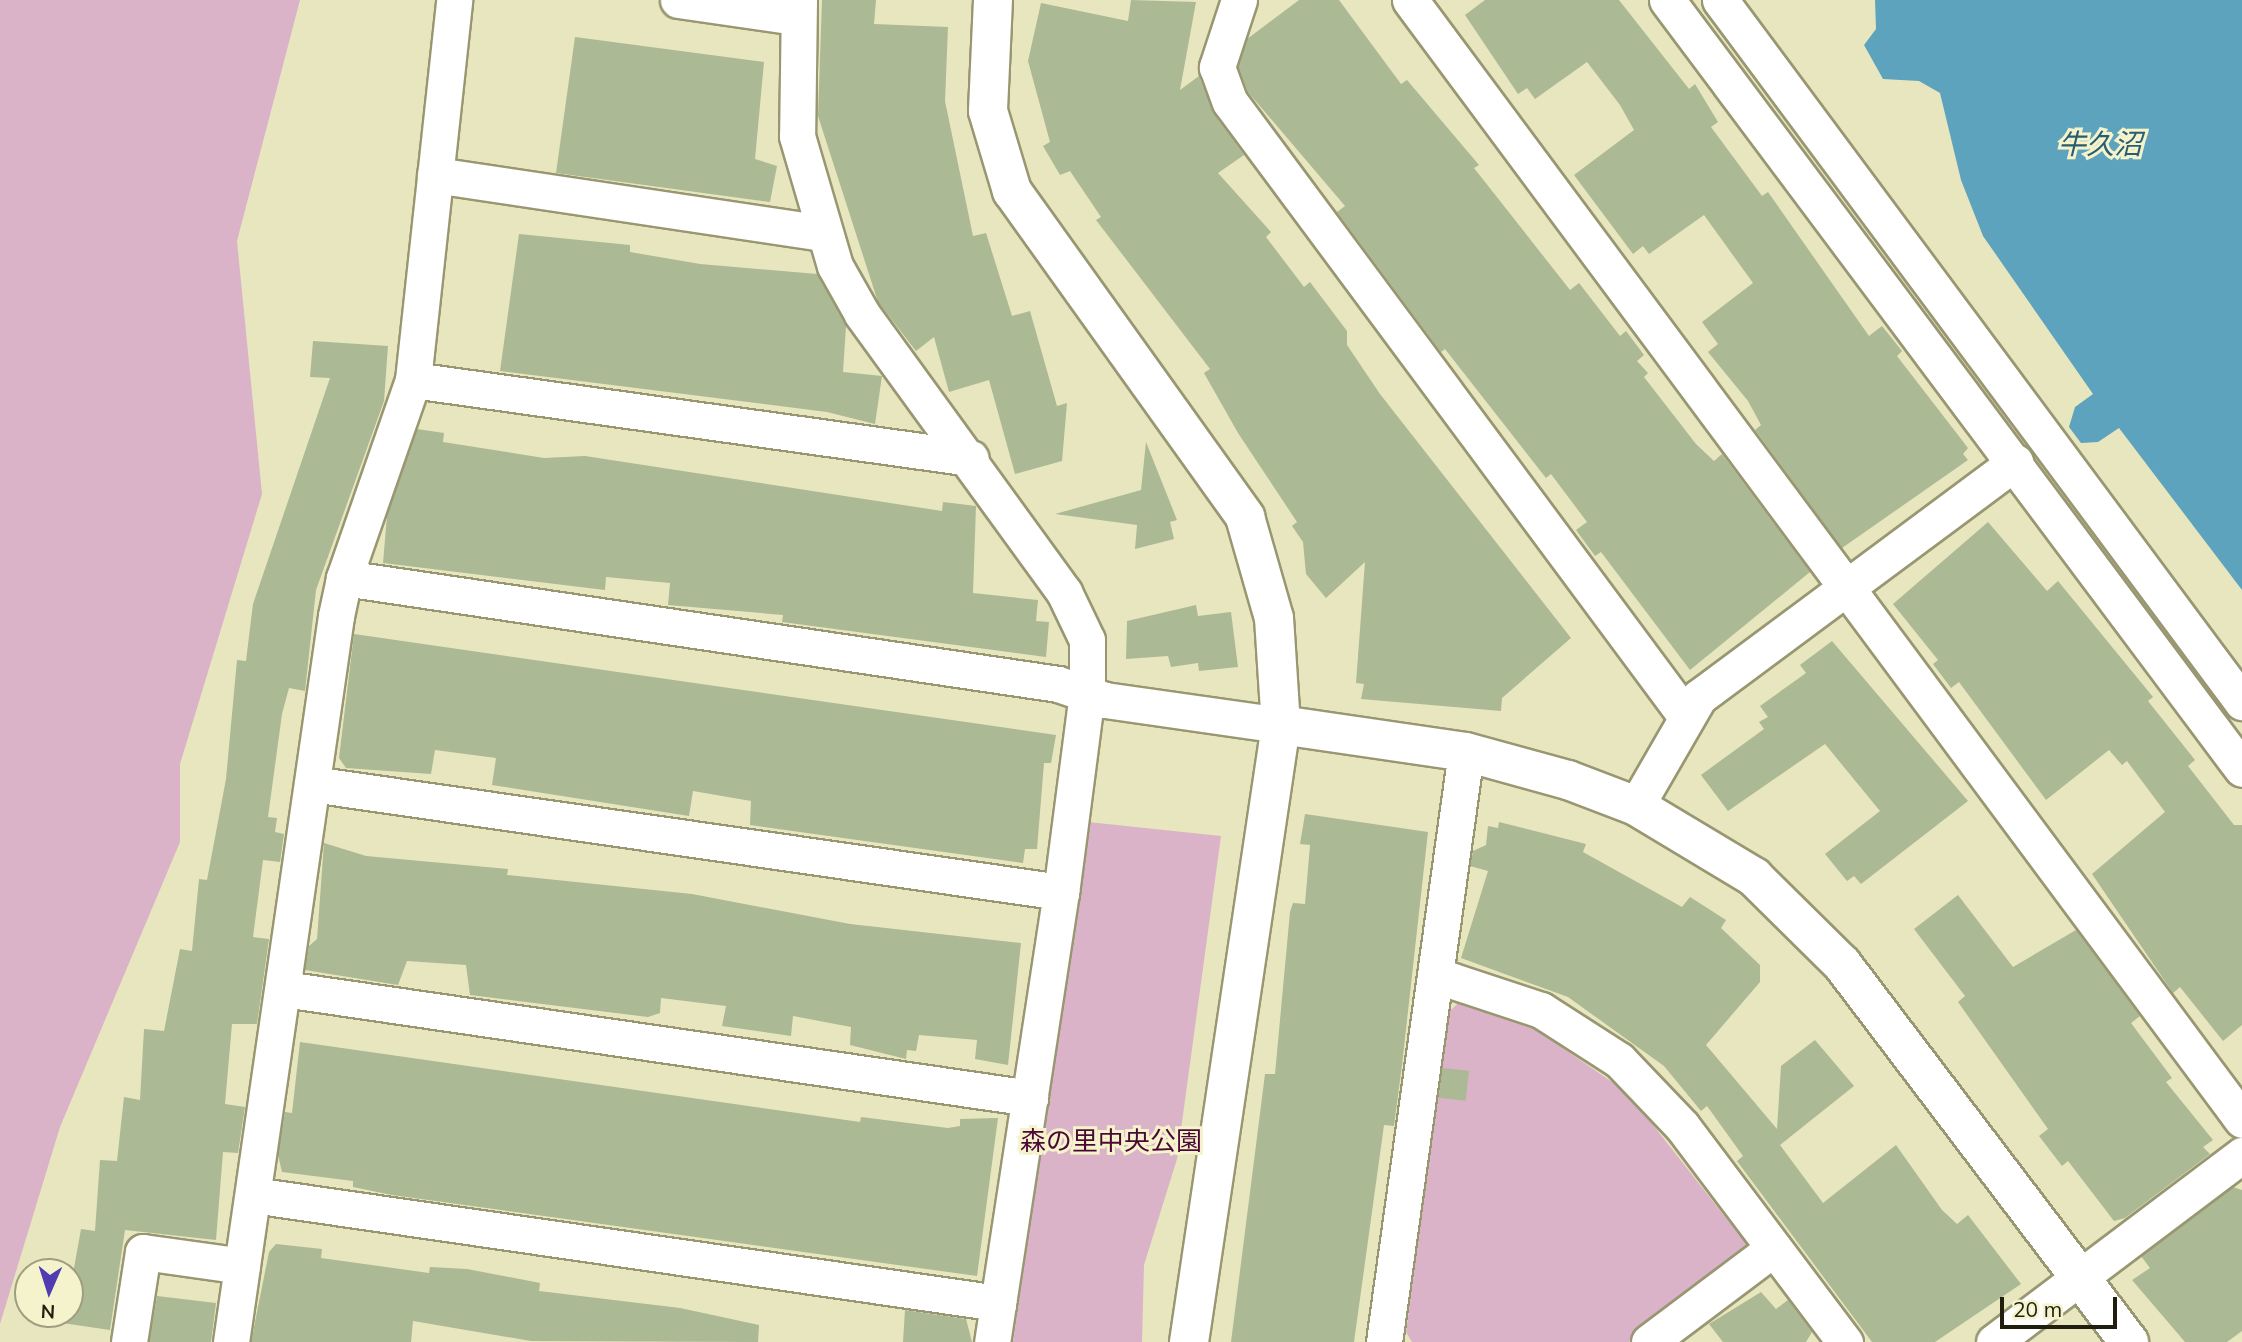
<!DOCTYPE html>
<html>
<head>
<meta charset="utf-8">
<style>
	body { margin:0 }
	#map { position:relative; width:2242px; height:1342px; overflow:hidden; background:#e8e6be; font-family:Mulish,"Noto Sans JP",sans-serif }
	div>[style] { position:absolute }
	.green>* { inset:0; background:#dab3c8 }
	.water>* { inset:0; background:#5ea3bd }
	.building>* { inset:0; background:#abb995; transform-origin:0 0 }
	.roads { filter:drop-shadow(2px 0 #999772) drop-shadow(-2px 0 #999772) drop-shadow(0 2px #999772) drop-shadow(0 -2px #999772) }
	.street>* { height:35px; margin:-17.5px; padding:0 17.5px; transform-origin:17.5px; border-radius:17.5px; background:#fff }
	.secondary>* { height:38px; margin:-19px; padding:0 19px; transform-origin:19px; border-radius:19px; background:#fff }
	span { translate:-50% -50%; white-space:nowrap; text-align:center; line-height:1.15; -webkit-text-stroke:6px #f5f3cb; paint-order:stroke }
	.park-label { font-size:26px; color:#4b0736 }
	.water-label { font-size:28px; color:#275e72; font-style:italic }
	.north { position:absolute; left:14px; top:1258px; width:70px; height:70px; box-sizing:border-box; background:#f5f3cb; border:2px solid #9f9e80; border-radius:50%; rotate:183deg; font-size:19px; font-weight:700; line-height:28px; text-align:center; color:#1f1e0f }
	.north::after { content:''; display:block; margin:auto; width:24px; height:32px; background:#513bb3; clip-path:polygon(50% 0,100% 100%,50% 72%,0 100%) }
	.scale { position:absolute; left:2000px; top:1297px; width:117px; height:32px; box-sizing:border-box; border:4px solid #1f1e0f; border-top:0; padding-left:9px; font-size:21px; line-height:24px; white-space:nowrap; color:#1f1e0f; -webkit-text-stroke:5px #f5f3cb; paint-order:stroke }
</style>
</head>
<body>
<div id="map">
	<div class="green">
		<div style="clip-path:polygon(0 0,300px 0,237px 241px,262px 494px,180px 764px,180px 842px,60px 1127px,0 1324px)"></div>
		<div style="clip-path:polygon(1088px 822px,1221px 836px,1177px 1159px,1144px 1265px,1142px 1342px,1013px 1342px)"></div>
		<div style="clip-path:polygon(1463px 998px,1525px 1022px,1628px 1093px,1751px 1250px,1629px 1342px,1412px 1342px,1406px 1332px,1448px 1013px)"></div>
	</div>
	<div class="water">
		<div style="clip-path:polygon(1875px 0,2242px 0,2242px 590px,2119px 428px,2098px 442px,2081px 443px,2069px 427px,2075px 407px,2093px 394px,1983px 236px,1961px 180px,1940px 93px,1919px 81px,1883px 79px,1864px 45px,1876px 29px)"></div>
	</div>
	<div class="building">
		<div style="clip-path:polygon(822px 0,876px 0,874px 24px,948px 27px,945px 101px,973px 236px,986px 233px,1012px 316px,1030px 311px,1057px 406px,1067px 403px,1062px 461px,1015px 474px,989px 380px,949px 392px,934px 337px,916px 351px,878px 302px,818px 116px)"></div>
		<div style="clip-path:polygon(1131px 0,1196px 2px,1180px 90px,1199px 76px,1214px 114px,1244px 155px,1218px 173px,1271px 232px,1266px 237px,1304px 287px,1310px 282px,1347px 331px,1347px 345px,1380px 394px,1571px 638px,1502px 698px,1501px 711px,1361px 699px,1364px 684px,1356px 683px,1365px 562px,1326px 598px,1306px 574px,1303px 542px,1292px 526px,1297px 522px,1238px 433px,1204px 373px,1210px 369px,1096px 220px,1101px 217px,1070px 171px,1060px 175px,1043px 146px,1050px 142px,1028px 61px,1041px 3px,1128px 21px)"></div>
		<div style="clip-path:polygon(1299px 0,1339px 0,1401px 84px,1407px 80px,1479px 165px,1474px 168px,1570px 290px,1579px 283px,1620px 336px,1626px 331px,1644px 355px,1637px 361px,1648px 373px,1644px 377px,1696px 444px,1714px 461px,1722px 454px,1810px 572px,1690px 670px,1601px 552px,1595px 556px,1576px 530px,1587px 522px,1551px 474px,1546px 478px,1445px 349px,1441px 352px,1337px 212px,1345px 206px,1248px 92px,1238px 67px,1247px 39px)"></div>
		<div style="clip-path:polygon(1485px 0,1619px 0,1689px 89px,1695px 84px,1718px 122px,1711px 127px,1762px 196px,1768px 192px,1869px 336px,1882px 326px,1902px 351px,1897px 356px,1968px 448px,1963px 454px,1968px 460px,1842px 548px,1755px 430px,1761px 425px,1748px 401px,1708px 352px,1718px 344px,1702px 322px,1753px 283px,1704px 215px,1649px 254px,1643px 246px,1633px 254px,1574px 175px,1634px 130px,1620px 105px,1587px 62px,1535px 99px,1527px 88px,1518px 94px,1465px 15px)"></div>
		<div style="clip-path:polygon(575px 37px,764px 62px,755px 159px,777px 166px,770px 202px,556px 173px)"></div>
		<div style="clip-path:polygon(519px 234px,630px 245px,630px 252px,700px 264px,817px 274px,846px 326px,843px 372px,882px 376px,875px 424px,827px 412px,500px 371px)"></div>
		<div style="clip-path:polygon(313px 341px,388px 346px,384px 401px,316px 590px,305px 691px,289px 688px,282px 714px,268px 817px,277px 818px,275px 832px,284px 834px,280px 862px,263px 860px,253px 937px,269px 939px,257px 1024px,232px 1024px,225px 1104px,245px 1107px,238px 1153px,223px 1152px,216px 1240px,125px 1230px,110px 1330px,62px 1323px,62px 1314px,70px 1314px,67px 1267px,74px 1268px,81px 1229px,95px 1231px,100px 1160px,117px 1161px,124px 1097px,140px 1100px,144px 1029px,164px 1031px,180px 949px,192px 951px,199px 879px,207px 880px,226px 779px,237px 660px,246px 661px,253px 604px,330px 378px,310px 377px)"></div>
		<div style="clip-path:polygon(417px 429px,444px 433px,443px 442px,544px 458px,585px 456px,942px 511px,943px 502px,976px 506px,973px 593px,1038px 600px,1036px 621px,1049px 622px,1046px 657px,782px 622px,783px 615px,668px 605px,670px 583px,606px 577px,605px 590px,383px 563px,387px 516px)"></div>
		<div style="clip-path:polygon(1146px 442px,1177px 520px,1170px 522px,1174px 539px,1135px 549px,1137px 525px,1055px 514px,1141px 490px)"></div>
		<div style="clip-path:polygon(1988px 522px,2047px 591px,2058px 581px,2153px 697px,2148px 701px,2195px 760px,2188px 766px,2234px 825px,2242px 825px,2242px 1025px,2223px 1041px,2180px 987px,2173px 993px,2092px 874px,2165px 812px,2127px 761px,2122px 765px,2109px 750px,2046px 800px,1959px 682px,1951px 688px,1933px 664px,1938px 660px,1893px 604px)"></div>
		<div style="clip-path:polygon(1196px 605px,1198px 616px,1231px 612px,1238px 667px,1199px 671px,1198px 663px,1171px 667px,1168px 656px,1126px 659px,1127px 621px)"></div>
		<div style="clip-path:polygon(354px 634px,1056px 735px,1051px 763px,1044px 763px,1037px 849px,1025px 849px,1023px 863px,750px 825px,751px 801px,693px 791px,689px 816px,492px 785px,496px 758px,435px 750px,431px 774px,346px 768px,339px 758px)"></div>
		<div style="clip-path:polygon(1832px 641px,1968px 801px,1861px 884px,1854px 876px,1847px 881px,1825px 854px,1880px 811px,1825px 744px,1728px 811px,1701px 775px,1764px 729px,1759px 722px,1768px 717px,1760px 706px,1806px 673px,1800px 665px)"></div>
		<div style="clip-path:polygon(1305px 814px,1428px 832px,1402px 1065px,1394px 1126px,1384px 1125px,1354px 1342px,1231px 1342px,1265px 1074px,1275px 1074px,1290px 912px,1293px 903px,1305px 904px,1310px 845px,1300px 844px)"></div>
		<div style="clip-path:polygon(1499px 822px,1586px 844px,1583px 852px,1682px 907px,1690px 897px,1726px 920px,1721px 928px,1760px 965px,1760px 982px,1706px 1045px,1777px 1129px,1781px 1066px,1815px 1040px,1854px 1086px,1780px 1145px,1823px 1203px,1896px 1145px,1942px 1210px,1957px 1224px,1968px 1215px,2021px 1284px,1935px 1342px,1872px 1342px,1737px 1161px,1743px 1156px,1707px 1106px,1701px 1111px,1664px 1066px,1568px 997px,1461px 958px,1488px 871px,1470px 866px,1473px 851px,1486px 845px,1488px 826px,1498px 828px)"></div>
		<div style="clip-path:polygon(324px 843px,366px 856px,508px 869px,507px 875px,692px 894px,850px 924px,1021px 943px,1008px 1065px,975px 1059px,977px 1040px,919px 1035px,916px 1051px,907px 1050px,906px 1059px,850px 1045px,851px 1027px,793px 1016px,791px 1036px,722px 1026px,726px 1006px,661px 998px,660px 1013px,648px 1017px,470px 995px,466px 965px,407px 961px,398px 985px,305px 970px,309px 946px,317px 939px)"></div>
		<div style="clip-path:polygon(1958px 895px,2013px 967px,2076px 930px,2140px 1016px,2131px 1023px,2172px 1078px,2166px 1082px,2213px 1140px,2203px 1147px,2210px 1154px,2125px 1218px,2114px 1221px,2068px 1161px,2062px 1166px,2039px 1136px,2048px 1129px,1958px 1002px,1965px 996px,1914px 929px)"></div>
		<div style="clip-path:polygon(300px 1042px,860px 1122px,861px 1117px,948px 1128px,960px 1126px,960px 1119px,998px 1118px,977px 1276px,392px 1195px,353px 1187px,353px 1181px,282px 1172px,278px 1155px,285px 1112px,292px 1113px)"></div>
		<div style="left:1442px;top:1068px;width:27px;height:30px;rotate:6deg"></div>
		<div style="clip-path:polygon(2233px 1187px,2242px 1190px,2242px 1331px,2227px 1342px,2185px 1342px,2132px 1280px,2150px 1268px,2141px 1256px)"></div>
		<div style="clip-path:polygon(276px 1244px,322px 1249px,321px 1258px,429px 1273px,430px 1267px,467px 1269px,540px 1283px,539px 1291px,680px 1308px,759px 1325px,758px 1342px,531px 1341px,413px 1321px,411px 1342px,251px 1342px,269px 1252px)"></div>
		<div style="clip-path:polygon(1761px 1292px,1776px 1309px,1788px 1300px,1812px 1332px,1806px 1342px,1723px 1342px,1709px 1324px)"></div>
		<div style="clip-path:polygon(157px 1296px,216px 1303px,211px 1342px,149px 1342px)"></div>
		<div style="clip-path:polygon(905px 1310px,966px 1319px,972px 1342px,903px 1342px)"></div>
	</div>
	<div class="roads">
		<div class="street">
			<div style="left:678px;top:0;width:119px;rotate:8.2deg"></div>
			<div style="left:799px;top:0;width:136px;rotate:90.8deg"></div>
			<div style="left:797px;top:136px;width:135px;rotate:73.7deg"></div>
			<div style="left:835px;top:266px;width:55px;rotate:60.6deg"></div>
			<div style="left:862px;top:314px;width:344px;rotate:54deg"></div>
			<div style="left:1064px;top:592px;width:53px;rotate:64.4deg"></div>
			<div style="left:1087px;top:640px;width:53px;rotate:90deg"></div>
			<div style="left:1087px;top:693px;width:201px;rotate:97.4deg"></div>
			<div style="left:1061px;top:892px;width:455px;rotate:98.7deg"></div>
			<div style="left:1239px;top:0;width:71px;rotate:108.2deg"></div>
			<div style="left:1217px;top:67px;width:37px;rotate:70deg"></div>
			<div style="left:1230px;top:102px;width:763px;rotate:53.42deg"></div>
			<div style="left:1410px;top:0;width:1395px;rotate:53.39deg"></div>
			<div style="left:1667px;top:0;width:960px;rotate:53.21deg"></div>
			<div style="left:1720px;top:0;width:875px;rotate:53.37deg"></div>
			<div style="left:435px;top:175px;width:391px;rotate:8.5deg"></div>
			<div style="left:413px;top:380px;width:563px;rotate:7.96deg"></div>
			<div style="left:344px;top:578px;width:722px;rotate:8.44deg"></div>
			<div style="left:1058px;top:684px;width:50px;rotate:18.8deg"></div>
			<div style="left:1105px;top:700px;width:178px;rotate:8.1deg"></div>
			<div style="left:312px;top:784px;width:757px;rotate:8.21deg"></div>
			<div style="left:1636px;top:806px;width:126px;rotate:-60deg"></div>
			<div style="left:1699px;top:697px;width:394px;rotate:-36.6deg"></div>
			<div style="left:1435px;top:975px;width:112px;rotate:18.3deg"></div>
			<div style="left:1541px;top:1010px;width:93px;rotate:32.7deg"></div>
			<div style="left:1619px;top:1060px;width:91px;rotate:46.3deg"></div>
			<div style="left:1682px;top:1126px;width:271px;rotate:53deg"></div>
			<div style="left:284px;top:989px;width:754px;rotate:8.31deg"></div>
			<div style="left:253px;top:1195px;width:753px;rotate:8.25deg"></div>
			<div style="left:129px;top:1342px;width:91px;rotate:-81.2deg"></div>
			<div style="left:143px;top:1252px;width:100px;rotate:8deg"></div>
			<div style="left:231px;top:1342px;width:734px;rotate:-81.77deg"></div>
			<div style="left:336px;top:616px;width:39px;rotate:-78deg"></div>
			<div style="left:344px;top:578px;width:210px;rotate:-70.8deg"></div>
			<div style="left:413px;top:380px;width:382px;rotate:-83.8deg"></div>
			<div style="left:1384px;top:1342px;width:596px;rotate:-82.09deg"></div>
			<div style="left:1649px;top:1342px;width:156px;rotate:-36.9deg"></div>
			<div style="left:1994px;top:1342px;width:311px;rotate:-37deg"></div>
		</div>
		<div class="secondary">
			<div style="left:993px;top:0;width:111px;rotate:92.6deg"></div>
			<div style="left:988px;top:111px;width:84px;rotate:73.3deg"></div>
			<div style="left:1012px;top:191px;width:401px;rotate:54.4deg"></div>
			<div style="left:1245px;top:517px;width:105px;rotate:74deg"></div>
			<div style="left:1274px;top:618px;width:107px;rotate:86.3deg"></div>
			<div style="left:1281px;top:725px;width:624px;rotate:98.48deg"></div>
			<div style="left:1281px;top:725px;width:187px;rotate:8.3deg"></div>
			<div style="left:1466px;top:752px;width:106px;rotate:15.4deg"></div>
			<div style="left:1568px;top:780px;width:73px;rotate:20.9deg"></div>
			<div style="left:1636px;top:806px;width:138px;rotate:31deg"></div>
			<div style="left:1754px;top:877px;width:124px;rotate:44.7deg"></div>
			<div style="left:1842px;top:964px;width:475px;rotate:52.8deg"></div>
		</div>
	</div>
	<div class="park-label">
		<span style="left:1111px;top:1141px">森の里中央公園</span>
	</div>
	<div class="water-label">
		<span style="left:2100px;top:144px">牛久沼</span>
	</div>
	<div class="north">N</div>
	<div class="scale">20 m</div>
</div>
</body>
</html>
